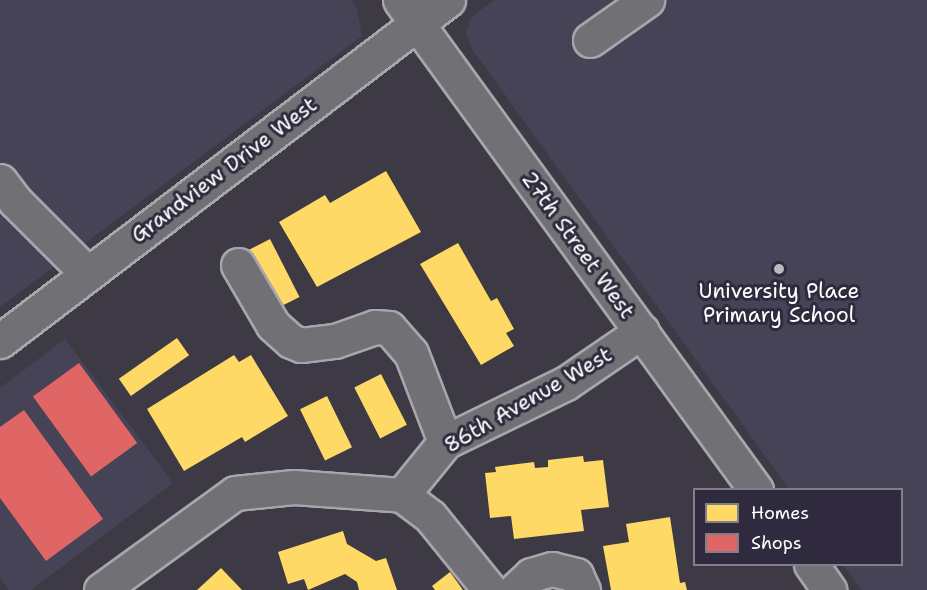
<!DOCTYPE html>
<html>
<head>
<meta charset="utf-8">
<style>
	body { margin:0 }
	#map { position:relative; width:927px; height:590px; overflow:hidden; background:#3d3a46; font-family:"Shantell Sans",sans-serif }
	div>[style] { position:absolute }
	.built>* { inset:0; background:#464357 }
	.homes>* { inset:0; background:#ffd966; transform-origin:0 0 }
	.shops>* { inset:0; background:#e06666; transform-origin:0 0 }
	.roads { filter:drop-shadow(2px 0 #a8a6ac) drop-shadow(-2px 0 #a8a6ac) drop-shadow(0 2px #a8a6ac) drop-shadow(0 -2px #a8a6ac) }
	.minor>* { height:33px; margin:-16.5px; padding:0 16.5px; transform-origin:16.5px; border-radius:16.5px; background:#717074 }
	.dots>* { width:16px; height:16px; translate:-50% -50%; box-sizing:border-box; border:3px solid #2f2a3d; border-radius:50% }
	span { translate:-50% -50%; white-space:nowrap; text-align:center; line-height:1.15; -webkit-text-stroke:6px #2f2a3d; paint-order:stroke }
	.street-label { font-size:21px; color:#fff }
	.poi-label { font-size:21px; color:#fff }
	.legend { position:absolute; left:693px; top:488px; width:210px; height:78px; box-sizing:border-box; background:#2f2a3d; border:2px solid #827f8b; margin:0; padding:8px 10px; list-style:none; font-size:18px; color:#fff }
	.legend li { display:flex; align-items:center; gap:12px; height:30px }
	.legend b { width:30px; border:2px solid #827f8b }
</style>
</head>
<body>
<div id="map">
	<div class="built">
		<div style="clip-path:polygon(0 0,351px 0,357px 9px,362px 36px,0 307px)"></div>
		<div style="clip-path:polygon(494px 0,927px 0,927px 590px,862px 590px,843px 565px,902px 564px,902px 490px,789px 489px,472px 49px,466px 33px,471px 18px)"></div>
		<div style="clip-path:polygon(65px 339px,173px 483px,31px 590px,9px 590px,0 578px,0 388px)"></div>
	</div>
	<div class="homes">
		<div style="clip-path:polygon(386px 171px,421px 232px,317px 287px,279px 222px,325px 195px,330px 203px)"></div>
		<div style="left:270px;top:239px;width:65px;height:24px;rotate:63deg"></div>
		<div style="clip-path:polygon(458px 243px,491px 301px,497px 298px,514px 329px,506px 333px,514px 346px,481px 365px,420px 264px)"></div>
		<div style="left:177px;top:338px;width:21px;height:71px;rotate:55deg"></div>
		<div style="clip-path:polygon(234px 355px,239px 362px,251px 355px,288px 416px,245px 442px,242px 437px,184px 471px,147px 409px)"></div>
		<div style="left:381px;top:374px;width:57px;height:30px;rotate:63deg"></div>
		<div style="left:327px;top:396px;width:57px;height:30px;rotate:64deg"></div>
		<div style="clip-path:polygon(583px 456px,584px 462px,603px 460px,609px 507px,581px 510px,584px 531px,514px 539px,511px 516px,490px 518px,485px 473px,496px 472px,495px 467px,534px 462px,535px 468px,548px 467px,548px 460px)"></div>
		<div style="clip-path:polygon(670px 517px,680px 583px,685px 582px,687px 590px,611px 590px,603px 546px,629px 542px,626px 524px)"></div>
		<div style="clip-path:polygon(343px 531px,347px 544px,376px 561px,386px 558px,397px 590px,359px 590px,357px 582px,345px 574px,308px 590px,304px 579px,288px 584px,278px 552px)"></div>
		<div style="clip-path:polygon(221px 568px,242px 590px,197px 590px)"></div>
		<div style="clip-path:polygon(450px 572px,463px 590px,435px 590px,432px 586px)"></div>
	</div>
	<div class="shops">
		<div style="left:79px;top:363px;width:99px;height:57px;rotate:54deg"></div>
		<div style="clip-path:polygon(24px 410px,103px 519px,46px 561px,0 498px,0 427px)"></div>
	</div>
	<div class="roads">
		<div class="minor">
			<div style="left:400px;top:0;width:606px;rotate:54deg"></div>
			<div style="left:590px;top:40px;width:70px;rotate:-35.1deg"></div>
			<div style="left:0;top:181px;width:25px;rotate:53deg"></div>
			<div style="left:15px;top:201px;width:103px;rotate:45deg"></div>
			<div style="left:238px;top:265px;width:69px;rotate:59.7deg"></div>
			<div style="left:273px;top:325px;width:24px;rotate:42deg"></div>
			<div style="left:291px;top:341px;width:11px;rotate:22deg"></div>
			<div style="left:301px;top:345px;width:34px;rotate:-7deg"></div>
			<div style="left:335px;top:341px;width:42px;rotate:-19.3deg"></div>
			<div style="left:375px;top:327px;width:14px;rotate:4deg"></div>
			<div style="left:389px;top:328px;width:33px;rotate:49deg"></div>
			<div style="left:411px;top:353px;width:95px;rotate:69.1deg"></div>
			<div style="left:0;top:341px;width:563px;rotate:-37.28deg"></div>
			<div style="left:402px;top:495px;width:68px;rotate:-50.9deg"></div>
			<div style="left:445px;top:442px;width:135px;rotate:-26deg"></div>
			<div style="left:566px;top:383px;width:92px;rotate:-34.4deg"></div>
			<div style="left:402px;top:495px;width:35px;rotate:37deg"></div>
			<div style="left:430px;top:516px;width:95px;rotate:51deg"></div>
			<div style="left:811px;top:564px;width:32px;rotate:55deg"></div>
			<div style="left:101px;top:590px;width:165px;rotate:-35.9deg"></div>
			<div style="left:235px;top:493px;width:59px;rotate:-5.8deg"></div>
			<div style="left:294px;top:487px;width:108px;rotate:4.2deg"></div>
			<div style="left:515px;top:590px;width:22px;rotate:-43deg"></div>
			<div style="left:531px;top:575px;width:22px;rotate:-16deg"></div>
			<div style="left:552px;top:569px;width:25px;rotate:14deg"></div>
			<div style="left:576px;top:575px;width:17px;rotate:65deg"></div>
		</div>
	</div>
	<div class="dots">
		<div style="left:779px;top:269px;background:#bbbabe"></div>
	</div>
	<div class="street-label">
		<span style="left:224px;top:170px;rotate:-37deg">Grandview Drive West</span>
		<span style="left:578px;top:245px;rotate:54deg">27th Street West</span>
		<span style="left:528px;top:400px;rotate:-30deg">86th Avenue West</span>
	</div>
	<div class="poi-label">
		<span style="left:779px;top:303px">University Place<br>Primary School</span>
	</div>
	<ul class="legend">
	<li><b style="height:16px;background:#ffd966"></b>Homes</li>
	<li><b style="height:16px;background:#e06666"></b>Shops</li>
	</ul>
</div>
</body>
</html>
